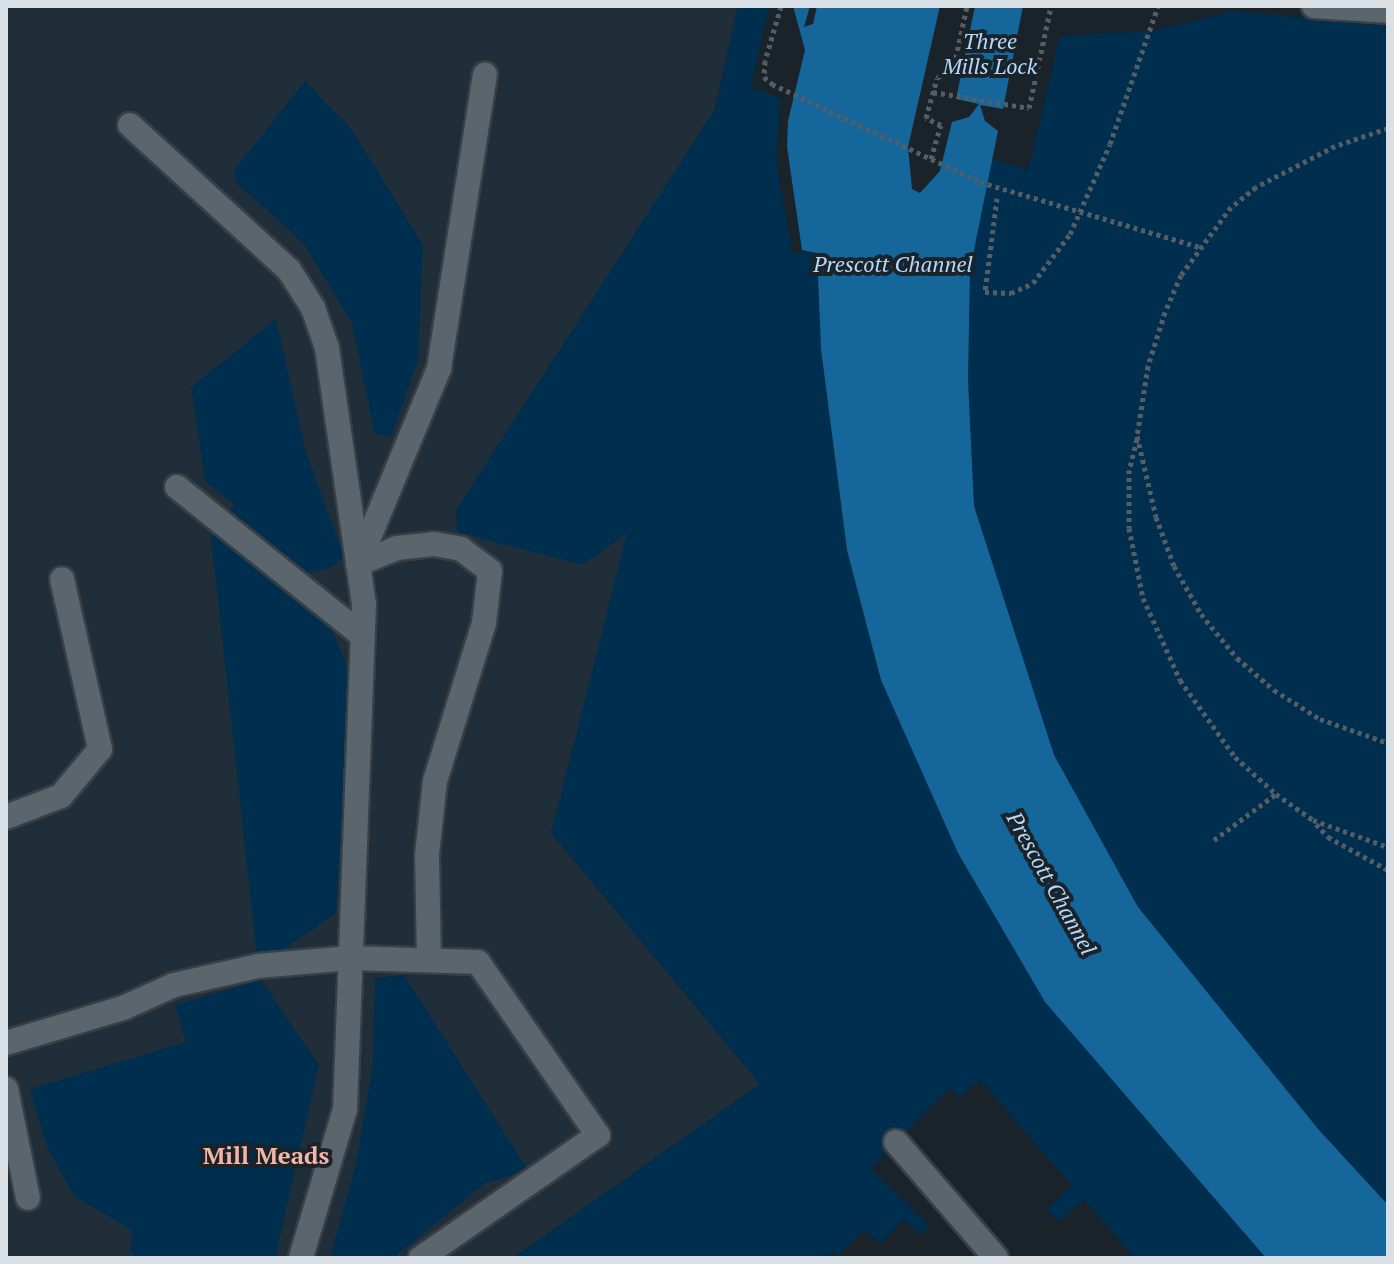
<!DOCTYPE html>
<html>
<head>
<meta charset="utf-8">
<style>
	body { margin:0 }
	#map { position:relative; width:1394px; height:1264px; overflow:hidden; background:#1a232a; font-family:"PT Serif",serif }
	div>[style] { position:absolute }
	.built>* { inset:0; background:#202e3a }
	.green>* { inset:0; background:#002e4e }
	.water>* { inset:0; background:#14669b }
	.path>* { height:5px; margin-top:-2.5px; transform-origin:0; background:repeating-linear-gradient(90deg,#565e65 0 4px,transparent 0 8px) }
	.roads { filter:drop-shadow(2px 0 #383f45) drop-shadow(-2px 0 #383f45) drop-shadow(0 2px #383f45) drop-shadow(0 -2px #383f45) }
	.minor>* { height:24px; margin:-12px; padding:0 12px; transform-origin:12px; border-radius:12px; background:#5b656e }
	span { translate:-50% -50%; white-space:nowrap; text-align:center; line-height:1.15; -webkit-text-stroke:8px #1a232a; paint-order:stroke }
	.water-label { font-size:22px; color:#b5d9f8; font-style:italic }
	.quarter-label { font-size:24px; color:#f6b5a5; font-weight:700 }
	.frame { position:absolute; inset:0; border:8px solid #d9e0e5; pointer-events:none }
</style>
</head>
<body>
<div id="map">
	<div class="built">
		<div style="clip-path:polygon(6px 6px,738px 6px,715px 108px,735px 167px,551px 833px,760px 1084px,513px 1258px,6px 1258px)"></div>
	</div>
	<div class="green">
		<div style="clip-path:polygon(738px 6px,769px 6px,751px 87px,781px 98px,776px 158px,792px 253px,817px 252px,821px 349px,847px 550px,881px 680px,1045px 1002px,1266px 1258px,1135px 1258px,1084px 1200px,1058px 1222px,1047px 1208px,1072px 1186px,980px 1080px,959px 1097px,950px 1088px,871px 1168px,929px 1225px,921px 1235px,904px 1219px,880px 1244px,864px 1230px,838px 1256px,833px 1251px,826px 1258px,513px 1258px,760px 1084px,551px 833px,627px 533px,583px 565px,457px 532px,456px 510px,715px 109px)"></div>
		<div style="clip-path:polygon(1234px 11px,1388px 26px,1388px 1205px,1319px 1130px,1138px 907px,1054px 755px,974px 506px,968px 380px,970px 270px,992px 159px,1028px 170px,1060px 36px,1151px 31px)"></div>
		<div style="clip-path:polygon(305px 81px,352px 130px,423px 245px,418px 359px,391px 437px,375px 433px,373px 426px,352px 323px,304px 244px,236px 182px,234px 170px)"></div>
		<div style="clip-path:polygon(276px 319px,305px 449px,344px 557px,331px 568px,309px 573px,230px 513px,235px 505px,205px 481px,191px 387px)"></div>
		<div style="clip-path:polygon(218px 528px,328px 621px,350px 674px,336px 913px,278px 953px,257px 956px,211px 537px)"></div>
		<div style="clip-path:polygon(404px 975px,528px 1170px,484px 1184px,393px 1258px,330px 1258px,356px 1164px,373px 1064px,375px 978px)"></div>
		<div style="clip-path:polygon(261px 980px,319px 1065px,275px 1258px,136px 1258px,130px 1250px,133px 1231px,74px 1196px,47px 1147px,30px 1089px,186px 1042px,175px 1005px)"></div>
	</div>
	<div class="water">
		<div style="clip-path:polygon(793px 6px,810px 6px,804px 27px,813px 24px,817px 6px,940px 6px,908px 147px,912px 189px,920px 193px,940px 171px,952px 122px,969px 117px,979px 104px,956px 99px,975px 6px,1023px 6px,1003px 109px,980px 105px,985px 121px,998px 131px,970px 270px,968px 380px,974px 506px,1054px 755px,1138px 907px,1319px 1130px,1388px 1205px,1388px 1258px,1266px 1258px,1045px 1002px,958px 853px,881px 680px,847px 550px,821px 349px,817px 253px,802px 250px,787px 147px,788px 121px,805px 50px)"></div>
	</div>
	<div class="path">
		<div style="left:781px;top:6px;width:57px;rotate:106.2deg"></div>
		<div style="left:765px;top:61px;width:16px;rotate:94deg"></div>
		<div style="left:764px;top:77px;width:11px;rotate:41deg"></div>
		<div style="left:772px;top:84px;width:230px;rotate:25.2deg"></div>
		<div style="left:980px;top:182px;width:228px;rotate:16.5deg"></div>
		<div style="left:933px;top:92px;width:97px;rotate:9.5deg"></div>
		<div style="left:1029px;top:108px;width:104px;rotate:-77.8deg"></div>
		<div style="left:1388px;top:128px;width:56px;rotate:161.2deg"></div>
		<div style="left:1335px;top:146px;width:89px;rotate:152.6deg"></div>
		<div style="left:1256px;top:187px;width:32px;rotate:141deg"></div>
		<div style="left:1231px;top:207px;width:84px;rotate:126.3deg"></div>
		<div style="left:1181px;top:275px;width:40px;rotate:113.4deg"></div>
		<div style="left:1165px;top:312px;width:57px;rotate:107.5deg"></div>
		<div style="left:1148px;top:366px;width:71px;rotate:98.9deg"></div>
		<div style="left:1137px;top:436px;width:83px;rotate:76.8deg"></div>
		<div style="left:1156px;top:517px;width:52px;rotate:69.8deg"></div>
		<div style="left:1174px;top:566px;width:55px;rotate:60.6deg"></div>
		<div style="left:1201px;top:614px;width:57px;rotate:50.7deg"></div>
		<div style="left:1237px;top:658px;width:49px;rotate:40.9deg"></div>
		<div style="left:1274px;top:690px;width:54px;rotate:32.2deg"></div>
		<div style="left:1320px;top:719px;width:72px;rotate:19.4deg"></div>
		<div style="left:931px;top:159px;width:35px;rotate:-74deg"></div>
		<div style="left:941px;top:125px;width:17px;rotate:-155deg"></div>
		<div style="left:926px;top:118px;width:41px;rotate:-74.6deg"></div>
		<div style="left:937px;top:78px;width:21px;rotate:-35deg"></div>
		<div style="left:954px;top:66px;width:61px;rotate:-77.8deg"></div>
		<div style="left:997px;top:198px;width:95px;rotate:97.3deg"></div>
		<div style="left:985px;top:292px;width:26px;rotate:2deg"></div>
		<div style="left:1011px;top:293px;width:24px;rotate:-24deg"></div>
		<div style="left:1033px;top:283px;width:61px;rotate:-52.9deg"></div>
		<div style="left:1070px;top:234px;width:98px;rotate:-66deg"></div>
		<div style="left:1110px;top:144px;width:146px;rotate:-70.8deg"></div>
		<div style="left:1137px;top:439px;width:32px;rotate:104deg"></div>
		<div style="left:1129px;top:470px;width:58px;rotate:90deg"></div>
		<div style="left:1129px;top:528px;width:71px;rotate:78.7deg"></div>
		<div style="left:1143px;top:598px;width:90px;rotate:65.7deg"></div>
		<div style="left:1180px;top:680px;width:95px;rotate:54.5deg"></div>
		<div style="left:1235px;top:757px;width:55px;rotate:42.1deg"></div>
		<div style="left:1276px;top:794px;width:45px;rotate:35.1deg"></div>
		<div style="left:1313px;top:820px;width:80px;rotate:19.8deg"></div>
		<div style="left:1316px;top:824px;width:18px;rotate:47deg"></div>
		<div style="left:1328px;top:837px;width:68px;rotate:28.8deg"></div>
		<div style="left:1214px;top:840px;width:77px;rotate:-36.6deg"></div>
	</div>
	<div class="roads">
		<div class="minor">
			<div style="left:1314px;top:6px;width:74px;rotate:3.9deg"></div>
			<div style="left:130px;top:125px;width:215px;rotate:42.4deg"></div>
			<div style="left:289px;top:270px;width:45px;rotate:57.7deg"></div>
			<div style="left:313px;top:308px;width:42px;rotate:70.7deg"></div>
			<div style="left:327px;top:348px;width:259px;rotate:81.8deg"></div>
			<div style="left:364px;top:604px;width:505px;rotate:92.15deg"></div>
			<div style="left:345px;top:1109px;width:155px;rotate:106.5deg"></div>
			<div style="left:177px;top:487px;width:237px;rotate:38.7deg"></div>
			<div style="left:358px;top:564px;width:42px;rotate:-22.3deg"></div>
			<div style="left:397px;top:548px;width:37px;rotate:-6deg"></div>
			<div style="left:434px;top:544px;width:27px;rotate:10deg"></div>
			<div style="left:461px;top:549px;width:36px;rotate:37deg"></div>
			<div style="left:490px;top:571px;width:52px;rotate:96.6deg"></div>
			<div style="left:484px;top:623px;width:165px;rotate:107.2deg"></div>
			<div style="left:435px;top:781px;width:74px;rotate:96.2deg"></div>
			<div style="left:427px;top:855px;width:105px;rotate:88.9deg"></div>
			<div style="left:358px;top:564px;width:212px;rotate:-67.5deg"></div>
			<div style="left:439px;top:368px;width:297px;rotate:-81.1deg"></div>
			<div style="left:6px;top:817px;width:59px;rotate:-20.9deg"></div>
			<div style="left:61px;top:796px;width:61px;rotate:-50.3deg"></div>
			<div style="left:100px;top:749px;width:174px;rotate:-102.6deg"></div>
			<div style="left:6px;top:1043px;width:122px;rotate:-16.7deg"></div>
			<div style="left:123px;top:1008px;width:56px;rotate:-24.3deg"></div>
			<div style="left:174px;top:985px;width:86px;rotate:-12.7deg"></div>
			<div style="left:258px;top:966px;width:93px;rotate:-4.9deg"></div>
			<div style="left:351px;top:958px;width:127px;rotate:1.8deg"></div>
			<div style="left:478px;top:962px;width:211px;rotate:55.3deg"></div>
			<div style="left:598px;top:1135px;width:216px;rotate:145.2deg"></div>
			<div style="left:6px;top:1089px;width:111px;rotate:78.6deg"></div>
			<div style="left:896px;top:1142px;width:153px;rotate:49.2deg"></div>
		</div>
	</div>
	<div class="water-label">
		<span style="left:990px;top:53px">Three<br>Mills Lock</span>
		<span style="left:893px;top:264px">Prescott Channel</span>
		<span style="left:1052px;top:883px;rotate:61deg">Prescott Channel</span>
	</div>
	<div class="quarter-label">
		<span style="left:266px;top:1156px">Mill Meads</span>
	</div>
	<div class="frame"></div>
</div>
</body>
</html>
